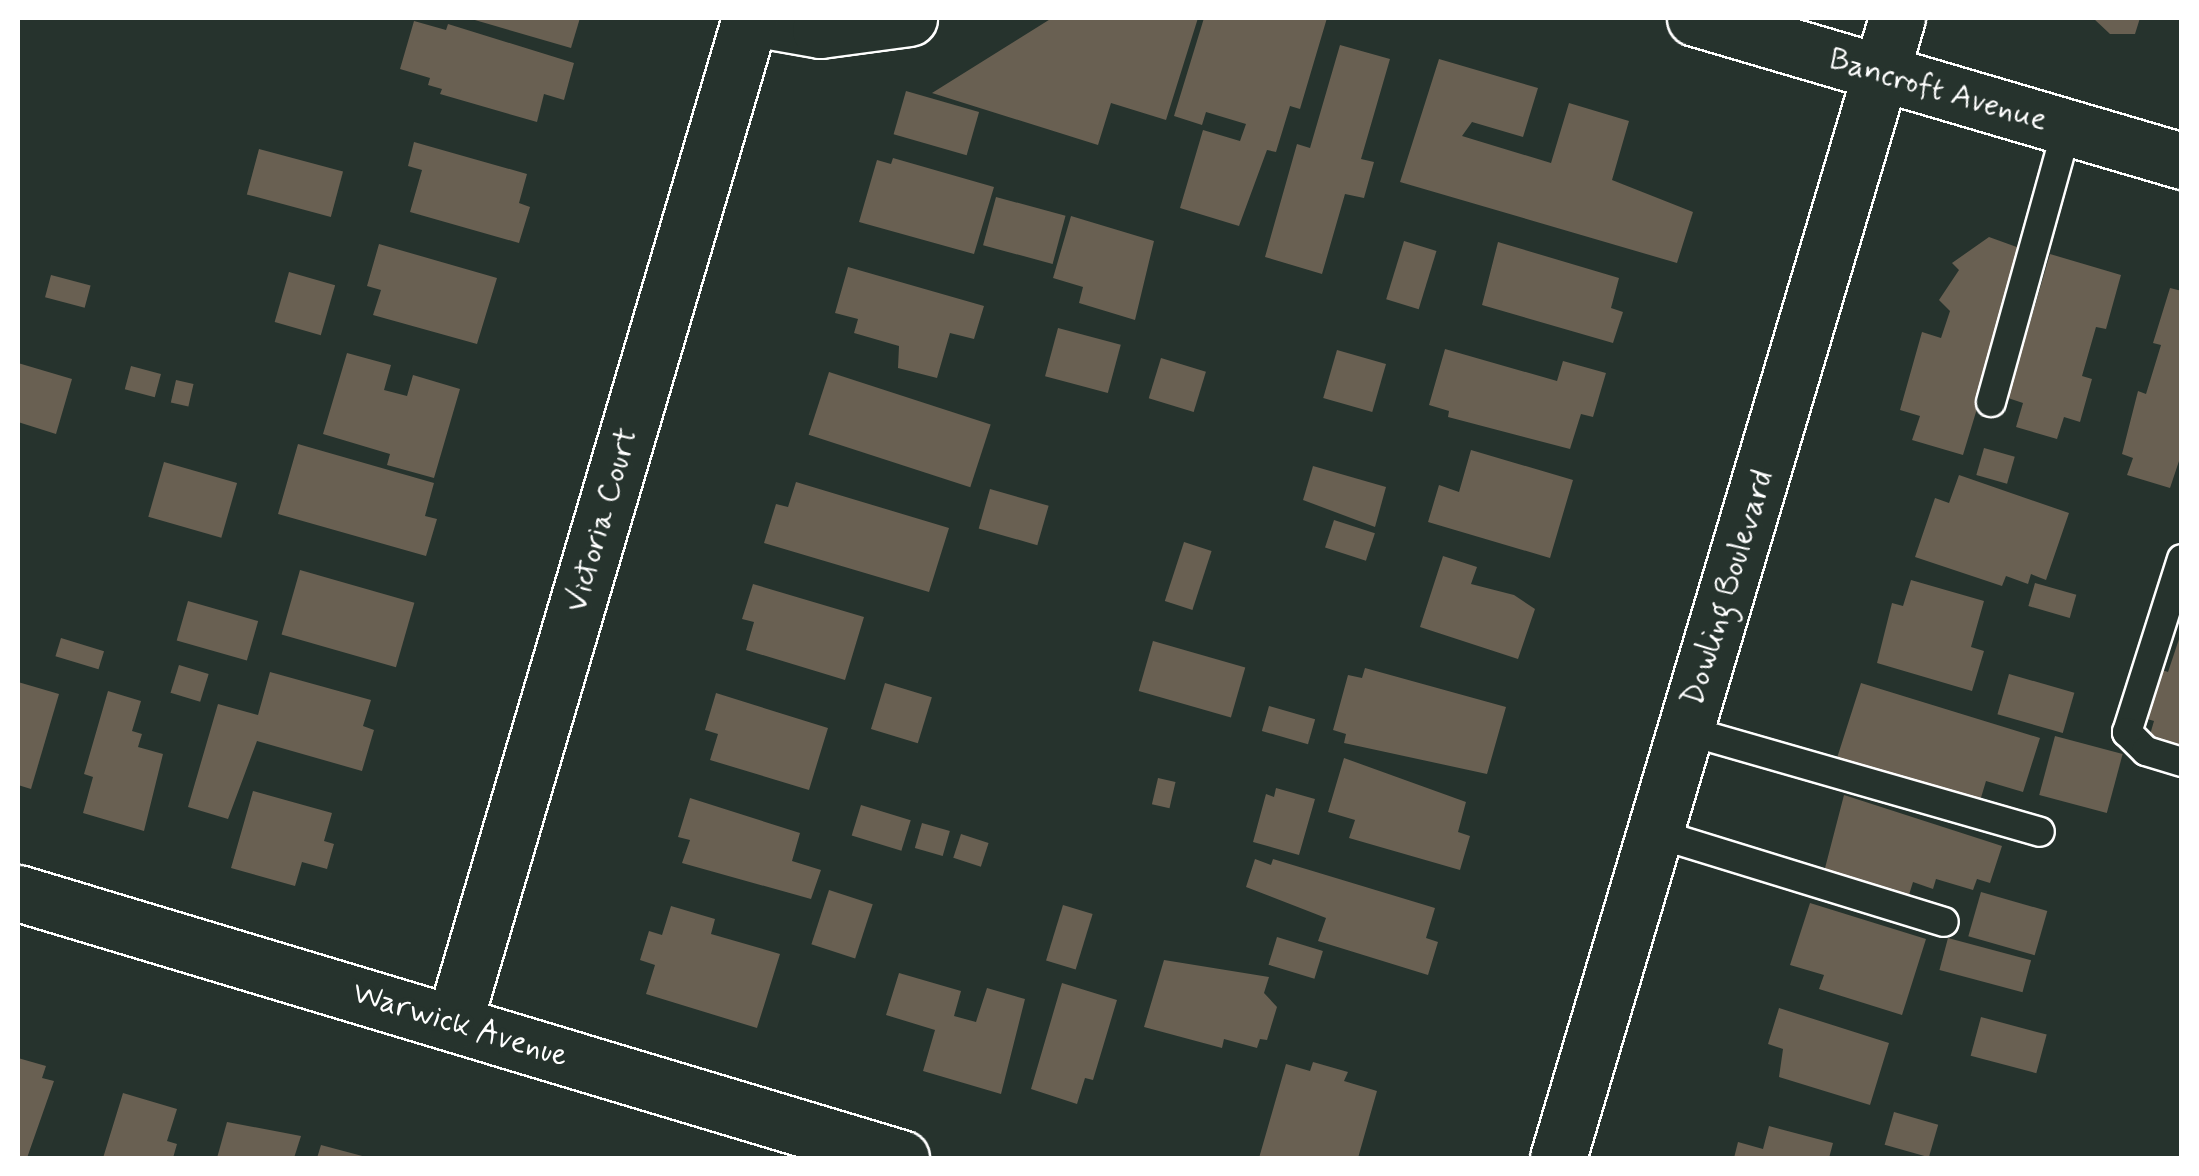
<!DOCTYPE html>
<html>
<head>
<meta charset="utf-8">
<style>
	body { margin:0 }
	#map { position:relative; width:2199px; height:1176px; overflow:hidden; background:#26332d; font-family:Mynerve,sans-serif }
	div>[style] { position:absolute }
	.building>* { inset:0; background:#696052; transform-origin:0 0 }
	.roads { filter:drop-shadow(2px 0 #fff) drop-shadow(-2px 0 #fff) drop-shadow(0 2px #fff) drop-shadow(0 -2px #fff) }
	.lane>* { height:28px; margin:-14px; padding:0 14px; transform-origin:14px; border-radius:14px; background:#26332d }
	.street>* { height:55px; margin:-27.5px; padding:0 27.5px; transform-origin:27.5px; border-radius:27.5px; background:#26332d }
	.secondary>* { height:55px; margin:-27.5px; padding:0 27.5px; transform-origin:27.5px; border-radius:27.5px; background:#26332d }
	span { translate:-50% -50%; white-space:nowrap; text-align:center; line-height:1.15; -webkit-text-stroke:9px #26332d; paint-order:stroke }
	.street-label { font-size:32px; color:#fff }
	.frame { position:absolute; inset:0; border:20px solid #fff; pointer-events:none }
</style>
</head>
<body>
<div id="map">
	<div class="building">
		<div style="clip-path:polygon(468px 18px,580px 18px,571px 48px)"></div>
		<div style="clip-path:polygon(1052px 18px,1198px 18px,1166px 120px,1111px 103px,1098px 145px,932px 93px)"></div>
		<div style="clip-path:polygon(1204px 18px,1327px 18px,1300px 109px,1290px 106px,1276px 152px,1267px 150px,1239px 226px,1180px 208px,1203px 130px,1240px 141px,1246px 124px,1206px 112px,1202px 125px,1174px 116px)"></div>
		<div style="clip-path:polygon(2093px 18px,2140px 18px,2135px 34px,2110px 34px)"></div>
		<div style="clip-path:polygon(414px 21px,446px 30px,448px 24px,574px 63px,564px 100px,544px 94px,537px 122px,440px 94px,442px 89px,428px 85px,430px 78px,400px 69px)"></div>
		<div style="clip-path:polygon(1340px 45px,1390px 59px,1361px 159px,1374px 162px,1364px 198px,1345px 194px,1322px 274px,1265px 257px,1297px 144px,1310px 148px)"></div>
		<div style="clip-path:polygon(1439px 59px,1538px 88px,1523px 137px,1472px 122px,1462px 136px,1551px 163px,1569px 103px,1629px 121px,1612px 180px,1693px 212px,1677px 263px,1400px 182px)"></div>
		<div style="left:906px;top:91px;width:76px;height:45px;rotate:16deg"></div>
		<div style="clip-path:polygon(414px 142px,527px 174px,519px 203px,530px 207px,519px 243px,410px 212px,422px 170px,408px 166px)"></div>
		<div style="left:259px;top:149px;width:87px;height:47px;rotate:15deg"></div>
		<div style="clip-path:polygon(893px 158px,994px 187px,974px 254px,859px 222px,877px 160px,891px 164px)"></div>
		<div style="left:996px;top:197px;width:72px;height:50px;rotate:15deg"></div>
		<div style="clip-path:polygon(1071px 216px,1154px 241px,1135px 320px,1079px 303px,1083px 287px,1053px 278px)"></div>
		<div style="clip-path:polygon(1989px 237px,2025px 250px,1963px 455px,1912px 440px,1920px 416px,1900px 410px,1922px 332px,1941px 338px,1950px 311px,1939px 300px,1959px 270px,1952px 263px)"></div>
		<div style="left:1404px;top:241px;width:34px;height:61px;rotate:17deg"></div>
		<div style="clip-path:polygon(1498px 242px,1619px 278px,1611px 308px,1623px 312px,1613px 343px,1482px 305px)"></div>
		<div style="clip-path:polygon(379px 244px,497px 278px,477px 344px,373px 315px,381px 290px,367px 286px)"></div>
		<div style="clip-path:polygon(2050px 254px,2121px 275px,2106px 329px,2096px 327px,2082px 376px,2092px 379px,2080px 422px,2064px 417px,2057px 439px,2016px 427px,2023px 403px,2008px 398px)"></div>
		<div style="clip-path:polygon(848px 267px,984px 306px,974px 339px,950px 333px,937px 378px,898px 368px,899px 346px,854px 333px,858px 319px,835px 313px)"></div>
		<div style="left:289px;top:272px;width:48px;height:52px;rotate:16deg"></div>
		<div style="left:51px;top:275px;width:41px;height:23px;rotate:15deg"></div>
		<div style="clip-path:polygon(2170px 288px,2182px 291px,2182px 452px,2170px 488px,2127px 475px,2133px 458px,2122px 454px,2138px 391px,2146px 394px,2161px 345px,2153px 343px)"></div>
		<div style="left:1058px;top:328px;width:65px;height:50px;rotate:15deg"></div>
		<div style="clip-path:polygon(1445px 349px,1557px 381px,1563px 361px,1606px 373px,1593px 417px,1581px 414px,1570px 449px,1448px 417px,1449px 411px,1429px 405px)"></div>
		<div style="left:1337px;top:350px;width:51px;height:50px;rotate:16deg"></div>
		<div style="clip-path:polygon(347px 353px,391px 365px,384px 390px,407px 396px,413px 375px,460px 389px,434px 478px,387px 465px,390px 454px,323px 434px)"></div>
		<div style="left:1161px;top:358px;width:47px;height:42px;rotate:17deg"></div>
		<div style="clip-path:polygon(18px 363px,72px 379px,56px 434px,18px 422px)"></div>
		<div style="left:131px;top:366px;width:31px;height:24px;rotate:15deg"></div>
		<div style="left:829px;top:372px;width:170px;height:66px;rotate:18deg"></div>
		<div style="left:176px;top:380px;width:18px;height:23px;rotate:13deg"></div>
		<div style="clip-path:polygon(298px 444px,434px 483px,425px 516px,437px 519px,426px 556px,278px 514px)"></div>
		<div style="left:1984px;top:448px;width:32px;height:28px;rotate:16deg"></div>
		<div style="clip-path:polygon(1471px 450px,1573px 480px,1550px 558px,1428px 522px,1439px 485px,1459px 492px)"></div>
		<div style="left:164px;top:462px;width:76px;height:57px;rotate:16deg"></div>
		<div style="clip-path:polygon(1313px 466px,1386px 487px,1375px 527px,1303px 500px)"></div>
		<div style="clip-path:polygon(1959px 475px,2069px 513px,2046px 580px,2031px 574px,2028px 584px,2006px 576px,2002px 586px,1915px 557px,1935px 498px,1949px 503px)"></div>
		<div style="clip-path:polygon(796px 482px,949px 528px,929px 592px,764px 543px,776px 504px,788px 507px)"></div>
		<div style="left:990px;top:489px;width:61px;height:41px;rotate:16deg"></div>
		<div style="left:1334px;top:520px;width:43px;height:29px;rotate:18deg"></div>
		<div style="left:1184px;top:542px;width:29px;height:62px;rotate:18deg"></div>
		<div style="clip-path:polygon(1443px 556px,1477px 567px,1471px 584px,1514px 595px,1535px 609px,1518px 659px,1420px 627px)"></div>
		<div style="left:300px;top:570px;width:119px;height:67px;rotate:16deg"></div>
		<div style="clip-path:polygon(1911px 580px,1984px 601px,1971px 647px,1984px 651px,1972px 691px,1877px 663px,1892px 603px,1903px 606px)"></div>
		<div style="left:2035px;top:583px;width:43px;height:24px;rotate:16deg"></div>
		<div style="clip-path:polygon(753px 584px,864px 617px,845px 680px,746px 650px,754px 622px,742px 619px)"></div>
		<div style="left:188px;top:601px;width:73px;height:41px;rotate:16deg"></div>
		<div style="clip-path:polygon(2182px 630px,2182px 748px,2149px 738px,2154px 721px,2144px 718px,2159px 669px,2168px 672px)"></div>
		<div style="left:61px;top:638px;width:45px;height:19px;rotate:17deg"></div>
		<div style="left:1153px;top:641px;width:96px;height:52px;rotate:16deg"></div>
		<div style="left:179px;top:665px;width:31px;height:29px;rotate:17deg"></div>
		<div style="clip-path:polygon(1365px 668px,1506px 707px,1487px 774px,1344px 743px,1346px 734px,1333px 730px,1348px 675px,1362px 678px)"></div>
		<div style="clip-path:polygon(270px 672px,371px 700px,363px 726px,374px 730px,362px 771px,257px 741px,228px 819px,188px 807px,218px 704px,258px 715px)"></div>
		<div style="left:2009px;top:674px;width:68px;height:42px;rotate:16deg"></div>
		<div style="clip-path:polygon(18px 682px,59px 694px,31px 789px,18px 785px)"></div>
		<div style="left:885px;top:683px;width:49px;height:48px;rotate:17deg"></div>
		<div style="clip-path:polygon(1861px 683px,2040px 738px,2023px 792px,1986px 781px,1980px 801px,1837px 758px)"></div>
		<div style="clip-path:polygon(108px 691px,141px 701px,132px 731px,142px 734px,138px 747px,163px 754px,144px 831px,83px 813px,93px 777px,84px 774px)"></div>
		<div style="clip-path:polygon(716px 693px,828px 728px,809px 790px,710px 760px,718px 734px,705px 730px)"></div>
		<div style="left:1269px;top:706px;width:48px;height:26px;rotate:16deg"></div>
		<div style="left:2055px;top:736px;width:70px;height:61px;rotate:15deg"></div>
		<div style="clip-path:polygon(1344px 758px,1466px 802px,1458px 832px,1470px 836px,1460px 870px,1349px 838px,1355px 820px,1328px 812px)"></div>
		<div style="left:1158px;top:778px;width:18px;height:27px;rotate:13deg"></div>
		<div style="clip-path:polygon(1276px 788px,1315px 799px,1299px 855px,1253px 842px,1266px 794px,1274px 797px)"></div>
		<div style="clip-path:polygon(253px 791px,332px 813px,324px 841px,334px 844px,327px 869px,302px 862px,295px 886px,231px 868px)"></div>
		<div style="clip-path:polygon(1844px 795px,2002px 846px,1990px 883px,1977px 879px,1973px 890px,1936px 879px,1933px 889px,1913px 882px,1908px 898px,1824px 872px)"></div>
		<div style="clip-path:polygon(690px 798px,800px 833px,792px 861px,821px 870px,811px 899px,682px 863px,690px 840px,678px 837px)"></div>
		<div style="left:861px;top:805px;width:52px;height:32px;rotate:17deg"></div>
		<div style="left:922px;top:823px;width:29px;height:26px;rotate:16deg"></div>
		<div style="left:961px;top:834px;width:29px;height:25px;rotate:18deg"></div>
		<div style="clip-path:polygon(1255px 859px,1271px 865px,1273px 859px,1435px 908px,1426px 938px,1438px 942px,1428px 975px,1318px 941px,1326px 918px,1246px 887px)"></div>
		<div style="left:829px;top:890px;width:46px;height:57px;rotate:18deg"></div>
		<div style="left:1981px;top:892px;width:69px;height:46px;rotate:16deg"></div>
		<div style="clip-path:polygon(1810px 903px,1926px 939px,1902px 1015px,1819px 989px,1824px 975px,1790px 965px)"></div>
		<div style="left:1063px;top:905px;width:31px;height:58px;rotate:17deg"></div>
		<div style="clip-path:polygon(671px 906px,715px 919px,711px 934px,780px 954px,757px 1028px,646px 994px,655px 965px,640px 960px,649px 931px,662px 935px)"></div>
		<div style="left:1277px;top:937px;width:48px;height:29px;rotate:17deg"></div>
		<div style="left:1948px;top:938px;width:86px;height:33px;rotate:15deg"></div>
		<div style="clip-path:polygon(1164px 960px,1269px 977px,1264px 993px,1277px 1007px,1267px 1040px,1260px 1039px,1257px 1048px,1224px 1039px,1222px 1048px,1144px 1027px)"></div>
		<div style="clip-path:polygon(899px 973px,961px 991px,954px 1016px,976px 1022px,987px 988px,1025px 999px,1001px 1094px,923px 1071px,935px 1030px,886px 1015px)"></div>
		<div style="clip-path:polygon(1062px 983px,1117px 1000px,1093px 1080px,1085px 1078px,1077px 1104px,1031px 1089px)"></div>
		<div style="clip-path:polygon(1779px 1008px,1889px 1043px,1870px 1105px,1779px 1077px,1783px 1049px,1768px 1044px)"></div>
		<div style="left:1981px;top:1017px;width:68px;height:40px;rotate:15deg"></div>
		<div style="clip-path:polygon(18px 1058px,46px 1066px,42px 1078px,54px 1081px,27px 1158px,18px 1158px)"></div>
		<div style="clip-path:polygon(1313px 1062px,1348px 1072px,1344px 1081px,1377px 1091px,1358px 1158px,1259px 1158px,1286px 1064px,1310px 1071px)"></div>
		<div style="clip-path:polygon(123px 1093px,177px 1109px,167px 1141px,177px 1144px,173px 1158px,103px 1158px)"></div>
		<div style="left:1894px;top:1112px;width:46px;height:34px;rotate:16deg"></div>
		<div style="clip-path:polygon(227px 1122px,301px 1136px,294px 1158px,217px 1158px)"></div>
		<div style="clip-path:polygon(1769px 1126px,1833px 1143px,1829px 1158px,1734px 1158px,1738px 1142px,1763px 1149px)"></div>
		<div style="clip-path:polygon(321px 1145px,366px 1157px,366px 1158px,317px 1158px)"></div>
	</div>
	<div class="roads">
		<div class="lane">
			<div style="left:1991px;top:402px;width:284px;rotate:-74.5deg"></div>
			<div style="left:2182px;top:559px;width:182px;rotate:107.6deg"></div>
			<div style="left:2127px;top:732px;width:27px;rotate:45deg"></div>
			<div style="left:2146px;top:751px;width:38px;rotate:17deg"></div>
			<div style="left:1685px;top:730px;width:369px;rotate:16deg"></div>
			<div style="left:1655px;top:833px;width:302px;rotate:17.1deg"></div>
		</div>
		<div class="street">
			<div style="left:752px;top:18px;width:69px;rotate:10deg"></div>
			<div style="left:820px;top:30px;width:90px;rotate:-7.7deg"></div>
			<div style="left:18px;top:893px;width:922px;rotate:16.71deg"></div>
			<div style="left:454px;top:1022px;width:1047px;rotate:-73.57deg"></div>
			<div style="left:1558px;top:1158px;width:1189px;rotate:-73.44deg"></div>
		</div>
		<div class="secondary">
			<div style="left:1695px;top:18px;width:508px;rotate:16.36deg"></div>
		</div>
	</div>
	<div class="street-label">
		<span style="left:1938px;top:90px;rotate:16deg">Bancroft Avenue</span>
		<span style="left:602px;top:520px;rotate:-74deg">Victoria Court</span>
		<span style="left:1728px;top:588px;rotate:-73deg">Dowling Boulevard</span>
		<span style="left:460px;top:1025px;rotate:17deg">Warwick Avenue</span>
	</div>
	<div class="frame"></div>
</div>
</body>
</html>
